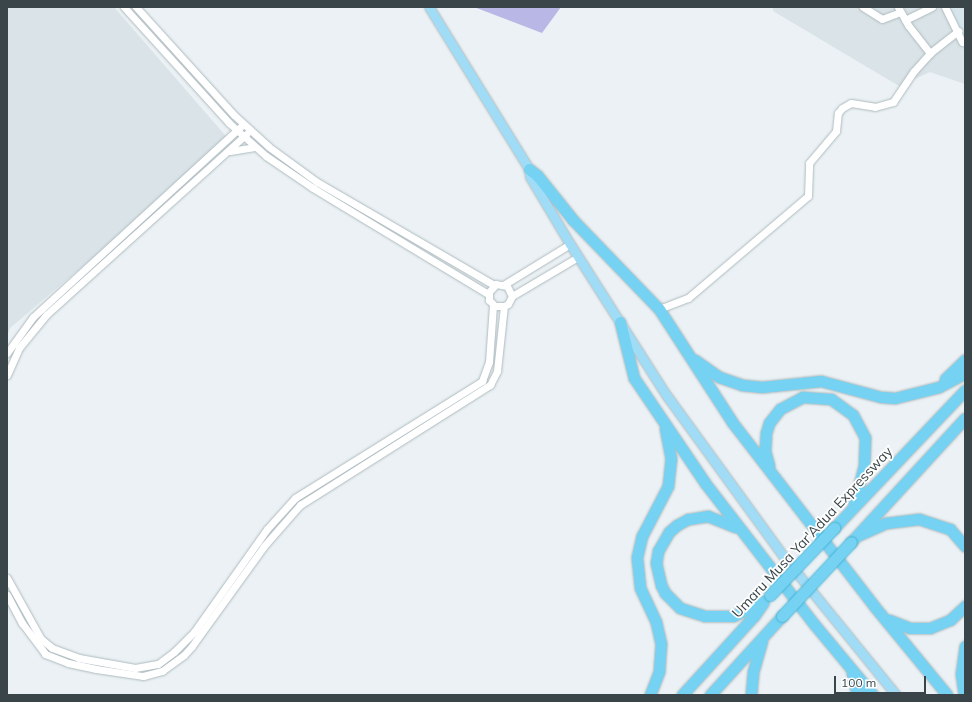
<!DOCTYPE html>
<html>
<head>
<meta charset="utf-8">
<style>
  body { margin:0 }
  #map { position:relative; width:972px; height:702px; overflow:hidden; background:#ebf1f4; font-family:Mulish,sans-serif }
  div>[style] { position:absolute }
  .residential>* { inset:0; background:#d9e3e8 }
  .education>* { inset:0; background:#d6e5ec }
  .green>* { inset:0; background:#b9b7e5 }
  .roads { filter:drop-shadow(0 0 1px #aebbbf) drop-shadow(0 0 1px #aebbbf) }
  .minor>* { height:7px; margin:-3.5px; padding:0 3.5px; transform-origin:3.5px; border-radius:3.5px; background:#fff }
  .major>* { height:9px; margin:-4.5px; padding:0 4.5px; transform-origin:4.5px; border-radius:4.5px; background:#a1dcf7 }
  .highway>* { height:11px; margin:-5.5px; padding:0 5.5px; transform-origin:5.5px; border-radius:5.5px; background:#76d2f3 }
  .bridges { filter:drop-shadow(0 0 1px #46b2d2) drop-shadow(0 0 1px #46b2d2) }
  .highway-bridge>* { height:11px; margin:-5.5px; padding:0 5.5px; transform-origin:5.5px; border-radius:5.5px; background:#76d2f3 }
  span { translate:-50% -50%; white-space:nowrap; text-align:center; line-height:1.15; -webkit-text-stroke:3.5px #fff; paint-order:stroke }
  .street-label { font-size:14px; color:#394548 }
  .frame { position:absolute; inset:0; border:8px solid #394548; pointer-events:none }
  .scale { position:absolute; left:834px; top:676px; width:92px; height:18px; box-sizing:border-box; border:2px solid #394548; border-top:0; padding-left:5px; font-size:12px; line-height:14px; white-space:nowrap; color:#394548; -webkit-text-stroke:3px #fff; paint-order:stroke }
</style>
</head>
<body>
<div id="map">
  <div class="residential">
    <div style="clip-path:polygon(7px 7px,114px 7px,230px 141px,10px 328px,7px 336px)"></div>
    <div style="clip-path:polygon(773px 7px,965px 7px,965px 84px,930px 72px,899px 86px,773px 11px)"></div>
  </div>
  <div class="education">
    <div style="clip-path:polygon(950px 7px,965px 7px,965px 38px)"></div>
  </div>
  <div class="green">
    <div style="clip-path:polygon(474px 7px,561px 7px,542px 33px)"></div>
  </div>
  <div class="roads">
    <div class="minor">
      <div style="left:124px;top:7px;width:156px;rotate:47.8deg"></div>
      <div style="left:229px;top:123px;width:50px;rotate:41.7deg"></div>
      <div style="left:266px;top:156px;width:57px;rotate:34.2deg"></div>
      <div style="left:313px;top:188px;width:205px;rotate:31.2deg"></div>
      <div style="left:136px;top:7px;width:146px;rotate:47.8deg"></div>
      <div style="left:234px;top:115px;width:47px;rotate:42.4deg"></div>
      <div style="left:269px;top:147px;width:59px;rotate:36.1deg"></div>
      <div style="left:317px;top:182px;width:205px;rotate:30.2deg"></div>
      <div style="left:863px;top:7px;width:22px;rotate:32deg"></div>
      <div style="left:882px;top:19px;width:19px;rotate:-21deg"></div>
      <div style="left:898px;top:7px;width:21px;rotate:61deg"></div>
      <div style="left:908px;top:25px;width:36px;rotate:52deg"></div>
      <div style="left:945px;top:7px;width:39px;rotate:64deg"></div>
      <div style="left:905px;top:20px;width:30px;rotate:-26deg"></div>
      <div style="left:230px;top:151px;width:25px;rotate:-9deg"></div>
      <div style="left:505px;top:284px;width:76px;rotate:-31.6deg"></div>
      <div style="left:512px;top:296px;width:77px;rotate:-30.6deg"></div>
      <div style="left:659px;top:309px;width:31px;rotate:-21deg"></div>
      <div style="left:688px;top:298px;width:157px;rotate:-40.4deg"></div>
      <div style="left:808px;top:196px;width:33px;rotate:-88deg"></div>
      <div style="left:809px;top:163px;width:42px;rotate:-49.8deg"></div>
      <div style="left:836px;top:131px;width:18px;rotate:-84deg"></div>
      <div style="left:838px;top:113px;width:6px;rotate:-51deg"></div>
      <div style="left:842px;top:108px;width:10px;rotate:-29deg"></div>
      <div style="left:851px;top:103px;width:24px;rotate:9deg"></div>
      <div style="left:875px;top:107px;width:19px;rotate:-16deg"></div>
      <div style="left:893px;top:102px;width:37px;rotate:-56deg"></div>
      <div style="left:914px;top:71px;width:24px;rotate:-48deg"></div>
      <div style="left:930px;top:53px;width:36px;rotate:-38deg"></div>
      <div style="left:7px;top:353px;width:44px;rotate:-54.2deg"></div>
      <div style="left:33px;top:317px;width:281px;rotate:-42.5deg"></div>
      <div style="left:7px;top:375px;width:30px;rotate:-66deg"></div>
      <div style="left:19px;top:348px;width:43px;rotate:-50.7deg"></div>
      <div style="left:46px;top:315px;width:270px;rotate:-42.1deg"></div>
      <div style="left:7px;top:578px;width:70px;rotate:60.9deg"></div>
      <div style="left:41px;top:639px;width:14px;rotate:39deg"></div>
      <div style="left:52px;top:648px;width:29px;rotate:20deg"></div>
      <div style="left:79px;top:658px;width:57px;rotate:10.1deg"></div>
      <div style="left:135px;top:668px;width:23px;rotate:-10deg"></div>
      <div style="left:158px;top:664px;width:20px;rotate:-37deg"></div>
      <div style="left:174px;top:652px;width:28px;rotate:-45deg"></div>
      <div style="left:194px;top:632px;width:126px;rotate:-54.7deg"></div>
      <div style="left:267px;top:529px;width:42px;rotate:-47.9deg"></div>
      <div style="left:295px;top:498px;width:221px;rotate:-32deg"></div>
      <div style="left:482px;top:381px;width:20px;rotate:-70deg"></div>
      <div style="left:489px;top:362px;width:57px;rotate:-86deg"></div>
      <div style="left:7px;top:595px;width:32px;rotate:62deg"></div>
      <div style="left:22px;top:623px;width:39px;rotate:53deg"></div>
      <div style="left:45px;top:654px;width:25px;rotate:21deg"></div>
      <div style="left:68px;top:663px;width:29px;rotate:12deg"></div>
      <div style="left:96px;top:669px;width:48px;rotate:8.5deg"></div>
      <div style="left:143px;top:676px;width:20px;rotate:-15deg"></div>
      <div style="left:162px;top:671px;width:27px;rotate:-36deg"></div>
      <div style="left:184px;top:655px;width:12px;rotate:-48deg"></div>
      <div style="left:192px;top:646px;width:123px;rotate:-54.2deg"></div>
      <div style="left:264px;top:546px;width:55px;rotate:-48.7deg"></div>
      <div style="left:300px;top:505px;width:225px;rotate:-32.3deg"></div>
      <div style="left:490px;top:385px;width:16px;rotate:-63deg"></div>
      <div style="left:497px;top:371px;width:65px;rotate:-83.9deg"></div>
      <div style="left:504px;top:306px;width:4px;rotate:-27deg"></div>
      <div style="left:508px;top:304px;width:9px;rotate:-63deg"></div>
      <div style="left:512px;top:296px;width:11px;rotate:-117deg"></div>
      <div style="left:507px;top:286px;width:11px;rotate:-170deg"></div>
      <div style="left:496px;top:284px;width:11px;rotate:131deg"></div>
      <div style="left:489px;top:292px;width:8px;rotate:90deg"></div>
      <div style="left:489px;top:300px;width:8px;rotate:45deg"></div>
      <div style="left:495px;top:306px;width:9px"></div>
    </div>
    <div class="major">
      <div style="left:429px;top:7px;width:190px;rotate:58.3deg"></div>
      <div style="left:529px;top:169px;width:8px;rotate:83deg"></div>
      <div style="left:530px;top:177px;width:78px;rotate:59.2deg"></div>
      <div style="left:570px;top:244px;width:180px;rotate:57.5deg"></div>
      <div style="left:667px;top:396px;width:199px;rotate:54deg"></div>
      <div style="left:784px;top:557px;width:178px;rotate:50.9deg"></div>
    </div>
    <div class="highway">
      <div style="left:529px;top:169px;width:10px;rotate:37deg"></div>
      <div style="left:537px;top:175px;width:58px;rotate:51.3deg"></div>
      <div style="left:573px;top:220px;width:124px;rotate:46deg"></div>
      <div style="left:659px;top:309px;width:135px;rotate:57.1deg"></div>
      <div style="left:732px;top:422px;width:232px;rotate:52.3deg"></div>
      <div style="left:874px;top:606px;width:115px;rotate:50.6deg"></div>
      <div style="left:620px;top:322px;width:58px;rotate:76deg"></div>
      <div style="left:634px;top:378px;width:127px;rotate:55.9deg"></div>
      <div style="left:705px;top:483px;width:178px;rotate:52.3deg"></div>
      <div style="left:814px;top:624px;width:92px;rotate:50.3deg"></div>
      <div style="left:695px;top:360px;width:29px;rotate:35deg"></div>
      <div style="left:719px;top:377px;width:24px;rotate:19deg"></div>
      <div style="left:742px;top:385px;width:20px;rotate:6deg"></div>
      <div style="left:762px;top:387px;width:59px;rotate:-5.8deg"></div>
      <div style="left:821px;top:381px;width:62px;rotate:14.9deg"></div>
      <div style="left:881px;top:397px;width:14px;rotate:4deg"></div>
      <div style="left:895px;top:398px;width:45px;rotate:-14deg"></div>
      <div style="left:939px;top:387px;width:30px;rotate:-28deg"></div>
      <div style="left:945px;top:379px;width:28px;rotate:-44deg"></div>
      <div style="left:769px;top:466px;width:16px;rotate:-105deg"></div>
      <div style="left:765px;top:451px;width:18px;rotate:-87deg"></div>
      <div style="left:766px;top:433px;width:10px;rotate:-73deg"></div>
      <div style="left:769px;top:423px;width:18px;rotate:-52deg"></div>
      <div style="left:780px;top:409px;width:26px;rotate:-28deg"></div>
      <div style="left:803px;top:397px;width:28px;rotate:4deg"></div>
      <div style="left:831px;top:399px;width:27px;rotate:36deg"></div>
      <div style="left:853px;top:415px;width:26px;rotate:62deg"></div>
      <div style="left:865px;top:438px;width:28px;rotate:92deg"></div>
      <div style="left:864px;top:466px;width:43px;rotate:104.7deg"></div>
      <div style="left:735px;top:527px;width:29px;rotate:-158deg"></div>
      <div style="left:708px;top:516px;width:20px;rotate:171deg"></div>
      <div style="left:688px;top:519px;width:13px;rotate:151deg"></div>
      <div style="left:677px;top:525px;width:11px;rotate:139deg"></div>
      <div style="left:669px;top:532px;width:22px;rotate:120deg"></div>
      <div style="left:658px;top:551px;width:12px;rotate:99deg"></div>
      <div style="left:656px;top:563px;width:23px;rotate:77deg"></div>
      <div style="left:661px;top:585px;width:9px;rotate:63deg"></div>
      <div style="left:665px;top:593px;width:21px;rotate:45deg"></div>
      <div style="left:680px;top:608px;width:26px;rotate:18deg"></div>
      <div style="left:705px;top:616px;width:28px"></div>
      <div style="left:733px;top:616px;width:34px;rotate:-26deg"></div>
      <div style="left:834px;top:528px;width:190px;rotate:-46.5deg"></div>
      <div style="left:859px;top:535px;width:30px;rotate:-24deg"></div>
      <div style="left:886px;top:523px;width:33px;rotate:-7deg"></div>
      <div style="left:919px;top:519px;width:33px;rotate:18deg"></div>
      <div style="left:950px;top:529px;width:23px;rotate:49deg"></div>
      <div style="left:851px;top:542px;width:168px;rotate:-47.4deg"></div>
      <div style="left:889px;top:620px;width:22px;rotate:21deg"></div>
      <div style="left:910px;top:628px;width:20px"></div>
      <div style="left:930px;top:628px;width:22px;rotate:-22deg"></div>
      <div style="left:950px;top:620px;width:21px;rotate:-43deg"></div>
      <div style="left:852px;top:673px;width:23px;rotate:77deg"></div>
      <div style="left:650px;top:695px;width:26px;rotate:-69deg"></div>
      <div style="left:659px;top:671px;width:27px;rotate:-86deg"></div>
      <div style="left:661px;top:644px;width:23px;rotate:-103deg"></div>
      <div style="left:656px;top:622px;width:38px;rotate:-115deg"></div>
      <div style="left:640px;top:587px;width:30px;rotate:-96deg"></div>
      <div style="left:637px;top:557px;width:22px;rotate:-77deg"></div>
      <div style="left:642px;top:536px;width:56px;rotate:-62.5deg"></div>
      <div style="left:668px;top:486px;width:27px;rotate:-84deg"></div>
      <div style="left:671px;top:459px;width:31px;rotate:-101deg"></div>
      <div style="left:682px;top:695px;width:107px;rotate:-47.7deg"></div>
      <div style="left:754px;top:616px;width:16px;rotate:-55deg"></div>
      <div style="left:710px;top:695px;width:107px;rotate:-47.7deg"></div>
      <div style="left:751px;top:695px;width:23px;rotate:-85deg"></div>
      <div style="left:753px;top:672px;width:32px;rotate:-74deg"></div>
      <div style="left:964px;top:695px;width:21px;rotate:-98deg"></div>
      <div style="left:961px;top:674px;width:28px;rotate:-82deg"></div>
    </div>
  </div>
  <div class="bridges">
    <div class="highway-bridge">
      <div style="left:770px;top:595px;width:93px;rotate:-46.3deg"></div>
      <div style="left:782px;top:616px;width:101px;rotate:-47deg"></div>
    </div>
  </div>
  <div class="street-label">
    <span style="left:812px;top:532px;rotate:-47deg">Umaru Musa Yar'Adua Expressway</span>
  </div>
  <div class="frame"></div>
  <div class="scale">100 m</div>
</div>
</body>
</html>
